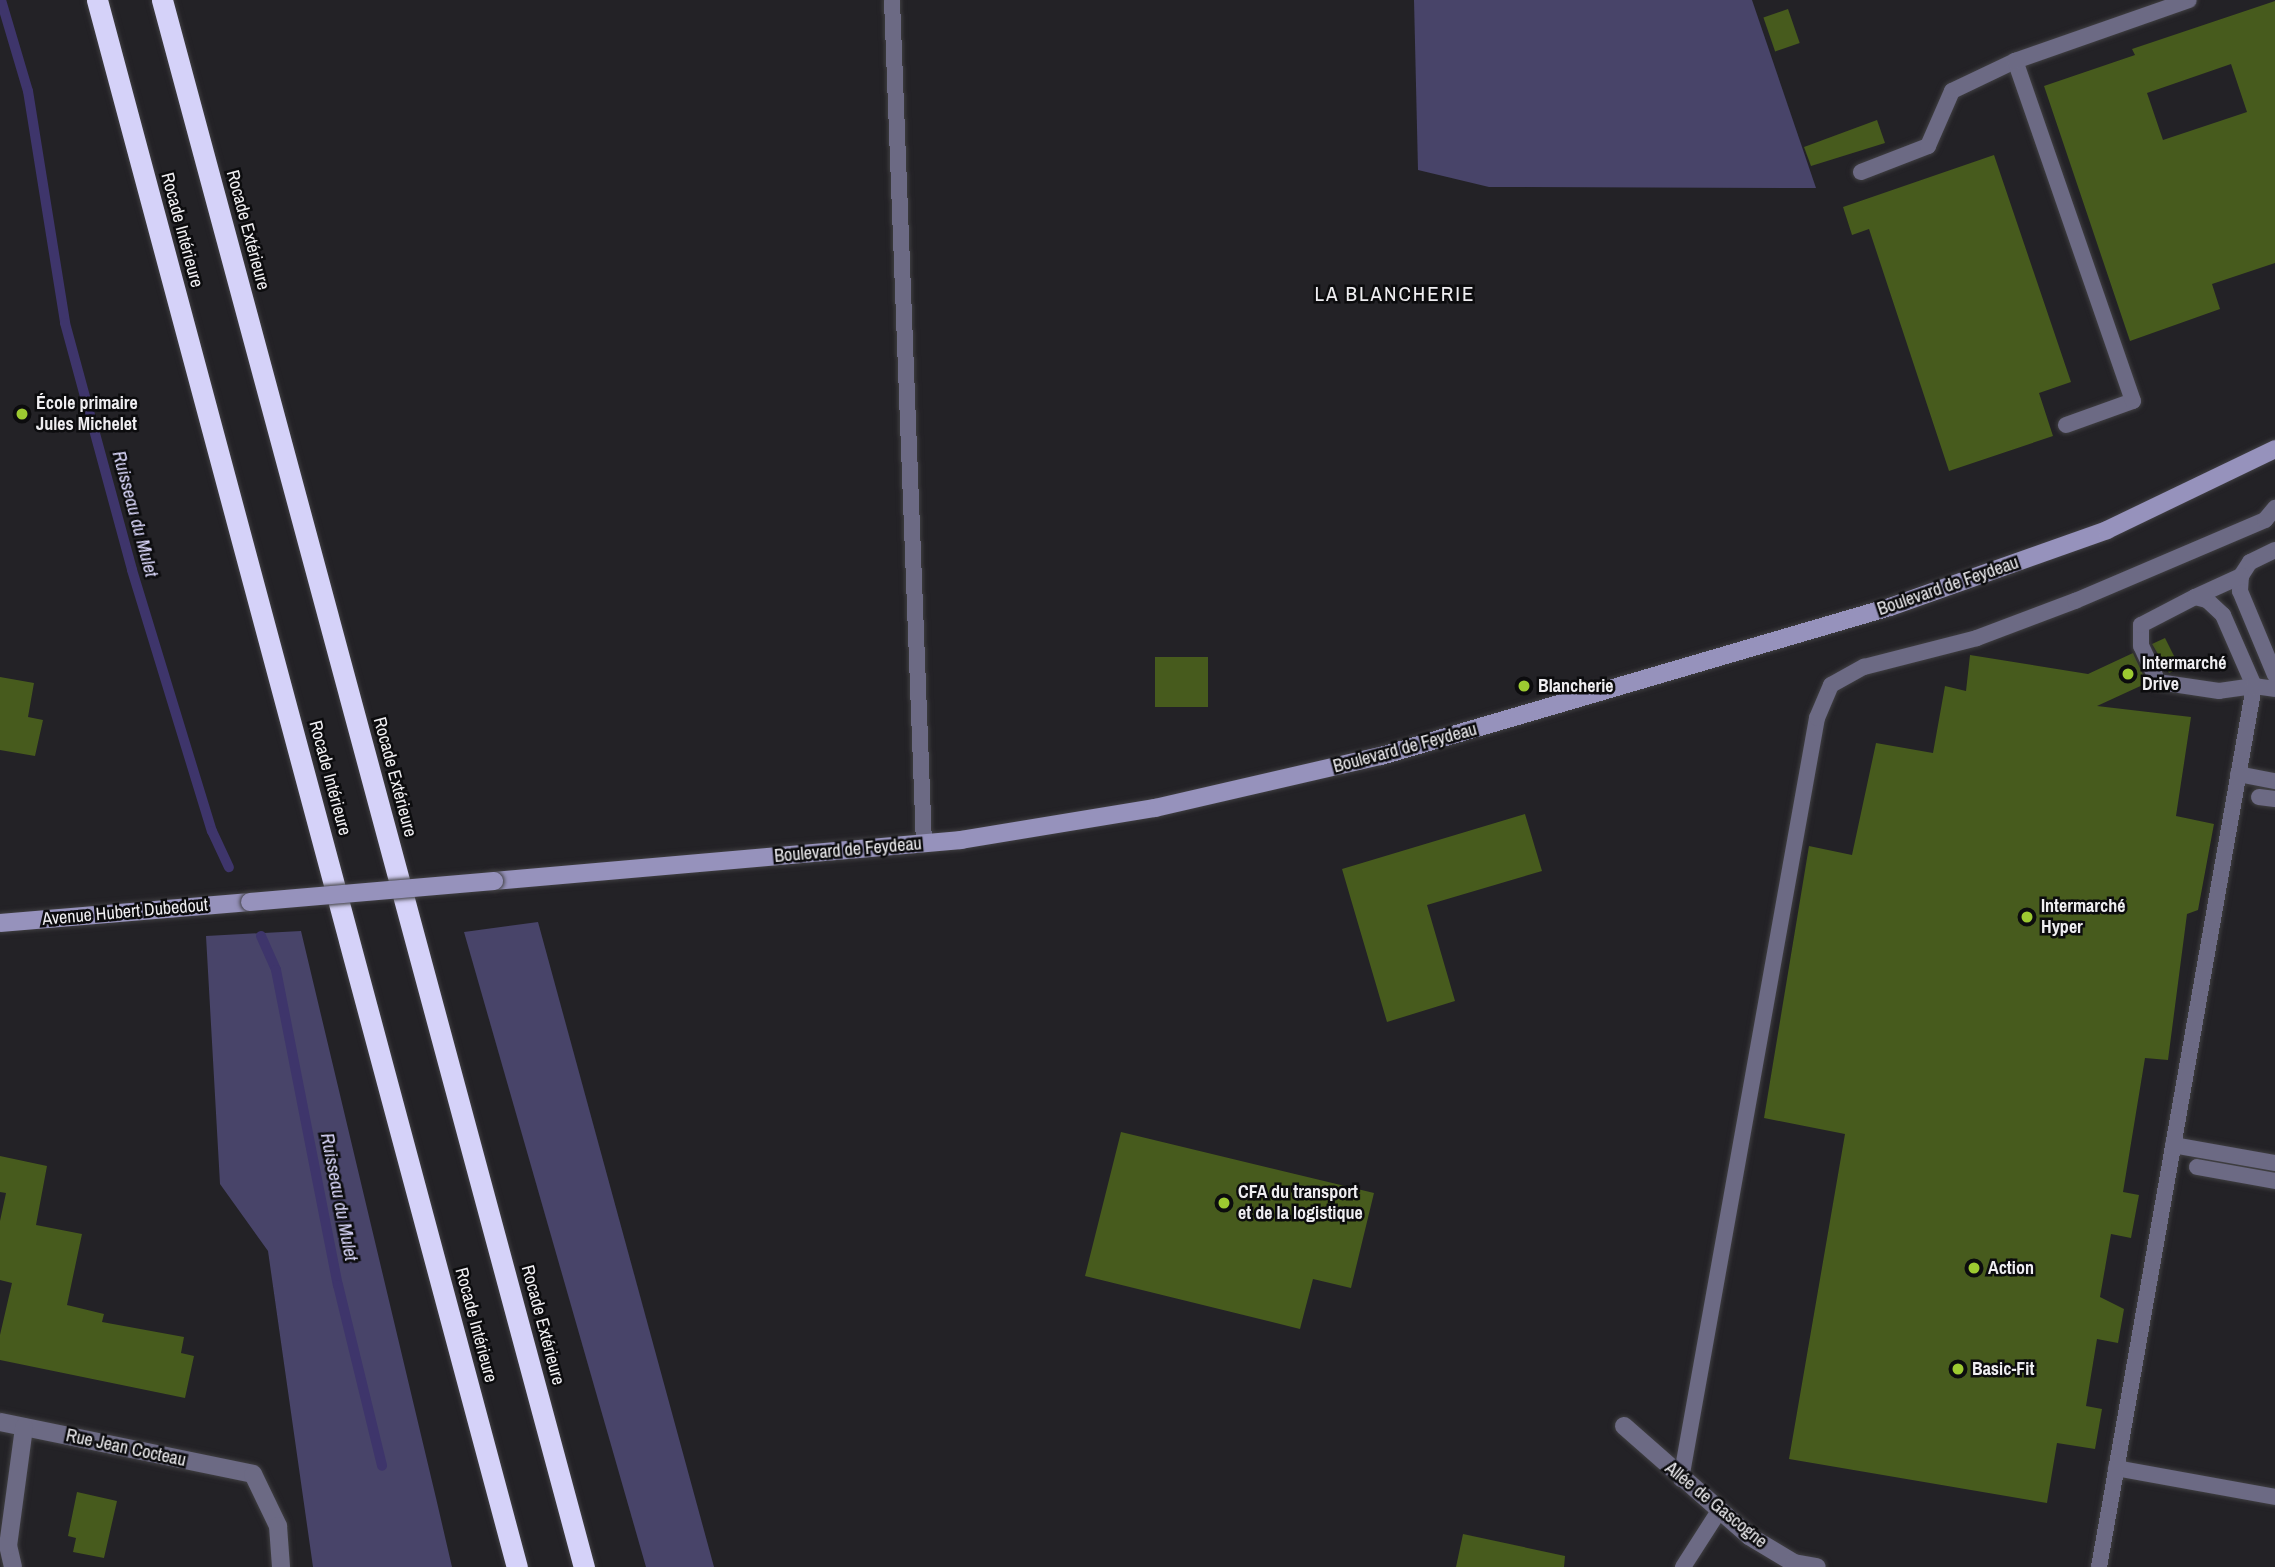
<!DOCTYPE html>
<html>
<head>
<meta charset="utf-8">
<style>
  body { margin:0 }
  #map { position:relative; width:2275px; height:1567px; overflow:hidden; background:#232226; font-family:"Archivo Narrow",sans-serif }
  div>[style] { position:absolute }
  .green>* { inset:0; background:#484469 }
  .stream>* { height:10px; margin:-5px; padding:0 5px; transform-origin:5px; border-radius:5px; background:#3e356b }
  .building>* { inset:0; background:#475b1d; transform-origin:0 0 }
  .roads { filter:drop-shadow(0 0 2px #403f42) drop-shadow(0 0 2px #403f42) }
  .lane>* { height:16px; margin:-8px; padding:0 8px; transform-origin:8px; border-radius:8px; background:#6c6a84 }
  .street>* { height:18px; margin:-9px; padding:0 9px; transform-origin:9px; border-radius:9px; background:#6c6a84 }
  .secondary>* { height:18px; margin:-9px; padding:0 9px; transform-origin:9px; border-radius:9px; background:#9692bc }
  .highway>* { height:21px; margin:-10.5px; padding:0 10.5px; transform-origin:10.5px; border-radius:10.5px; background:#d5d2f9 }
  .bridges { filter:drop-shadow(0 0 2px #403f42) drop-shadow(0 0 2px #403f42) }
  .secondary-bridge>* { height:18px; margin:-9px; padding:0 9px; transform-origin:9px; border-radius:9px; background:#9692bc }
  .dots>* { width:19px; height:19px; translate:-50% -50%; box-sizing:border-box; border:4px solid #0c0c0e; border-radius:50% }
  span { translate:-50% -50%; white-space:nowrap; text-align:center; line-height:1.15; -webkit-text-stroke:5px #0c0c0e; paint-order:stroke }
  .street-label { font-size:18px; color:#efeef1 }
  .poi-label { font-size:18px; color:#efeef1; font-weight:700 }
  .left { translate:0 -50%; text-align:left }
  .water-label { font-size:19px; color:#dddafe; font-style:italic }
  .quarter-label { font-size:21px; color:#efeef1; letter-spacing:2px }
</style>
</head>
<body>
<div id="map">
  <div class="green">
    <div style="clip-path:polygon(1414px 0,1752px 0,1816px 188px,1489px 187px,1418px 170px)"></div>
    <div style="clip-path:polygon(538px 922px,714px 1567px,646px 1567px,464px 932px)"></div>
    <div style="clip-path:polygon(301px 931px,436px 1498px,452px 1567px,313px 1567px,268px 1251px,220px 1184px,206px 936px)"></div>
  </div>
  <div class="stream">
    <div style="left:1px;top:0;width:95px;rotate:73.5deg"></div>
    <div style="left:28px;top:91px;width:235px;rotate:80.9deg"></div>
    <div style="left:65px;top:323px;width:256px;rotate:74.8deg"></div>
    <div style="left:132px;top:570px;width:273px;rotate:73deg"></div>
    <div style="left:212px;top:831px;width:40px;rotate:65deg"></div>
    <div style="left:261px;top:936px;width:37px;rotate:66deg"></div>
    <div style="left:276px;top:970px;width:321px;rotate:78.9deg"></div>
    <div style="left:338px;top:1285px;width:186px;rotate:76.3deg"></div>
  </div>
  <div class="building">
    <div style="clip-path:polygon(evenodd,2275px 1px,2275px 263px,2212px 284px,2220px 309px,2130px 341px,2044px 86px,2135px 55px,2132px 49px,2275px 1px,2231px 64px,2247px 112px,2163px 140px,2147px 93px,2231px 64px)"></div>
    <div style="left:1788px;top:9px;width:36px;height:26px;rotate:71deg"></div>
    <div style="clip-path:polygon(1877px 120px,1885px 143px,1811px 166px,1804px 147px)"></div>
    <div style="clip-path:polygon(1994px 155px,2071px 382px,2039px 393px,2053px 436px,1949px 471px,1869px 229px,1852px 235px,1843px 207px)"></div>
    <div style="clip-path:polygon(2165px 638px,2180px 668px,2169px 673px,2152px 644px)"></div>
    <div style="clip-path:polygon(2133px 653px,2147px 683px,2097px 706px,2191px 717px,2176px 816px,2214px 824px,2198px 910px,2187px 914px,2168px 1060px,2145px 1058px,2123px 1192px,2139px 1195px,2131px 1238px,2111px 1234px,2100px 1297px,2124px 1309px,2118px 1343px,2097px 1339px,2086px 1406px,2102px 1409px,2095px 1449px,2057px 1443px,2047px 1503px,1789px 1459px,1845px 1134px,1764px 1118px,1809px 846px,1852px 855px,1876px 743px,1933px 753px,1945px 686px,1966px 691px,1970px 655px,2088px 674px)"></div>
    <div style="left:1208px;top:657px;width:50px;height:53px;rotate:90deg"></div>
    <div style="clip-path:polygon(0 677px,34px 683px,28px 717px,43px 720px,35px 756px,0 750px)"></div>
    <div style="clip-path:polygon(1525px 814px,1542px 871px,1427px 905px,1455px 1001px,1387px 1022px,1342px 869px)"></div>
    <div style="clip-path:polygon(1121px 1132px,1374px 1193px,1351px 1288px,1313px 1279px,1300px 1329px,1085px 1276px)"></div>
    <div style="clip-path:polygon(0 1156px,47px 1166px,36px 1225px,82px 1234px,67px 1305px,104px 1314px,102px 1322px,184px 1337px,181px 1353px,194px 1356px,185px 1398px,0 1360px,0 1335px,12px 1283px,0 1280px,0 1221px,6px 1193px,0 1192px)"></div>
    <div style="clip-path:polygon(77px 1492px,117px 1501px,104px 1558px,73px 1552px,76px 1538px,68px 1536px)"></div>
    <div style="clip-path:polygon(1463px 1534px,1565px 1556px,1564px 1567px,1456px 1567px)"></div>
  </div>
  <div class="roads">
    <div class="lane">
      <div style="left:892px;top:0;width:844px;rotate:87.83deg"></div>
      <div style="left:1861px;top:172px;width:72px;rotate:-21.2deg"></div>
      <div style="left:1928px;top:146px;width:60px;rotate:-66.4deg"></div>
      <div style="left:1952px;top:91px;width:70px;rotate:-25.5deg"></div>
      <div style="left:2066px;top:425px;width:71px;rotate:-19.7deg"></div>
      <div style="left:2133px;top:401px;width:360px;rotate:-109.1deg"></div>
      <div style="left:2015px;top:61px;width:184px;rotate:-19.3deg"></div>
      <div style="left:2275px;top:550px;width:28px;rotate:154deg"></div>
      <div style="left:2250px;top:562px;width:17px;rotate:123deg"></div>
      <div style="left:2241px;top:576px;width:15px;rotate:94deg"></div>
      <div style="left:2240px;top:591px;width:91px;rotate:67.4deg"></div>
      <div style="left:2195px;top:597px;width:12px;rotate:14deg"></div>
      <div style="left:2207px;top:600px;width:22px;rotate:43deg"></div>
      <div style="left:2223px;top:615px;width:77px;rotate:66.4deg"></div>
      <div style="left:2254px;top:686px;width:35px;rotate:172deg"></div>
      <div style="left:2219px;top:691px;width:62px;rotate:-171.6deg"></div>
      <div style="left:2158px;top:682px;width:40px;rotate:-115deg"></div>
      <div style="left:2141px;top:646px;width:21px;rotate:-90deg"></div>
      <div style="left:2141px;top:625px;width:61px;rotate:-27.4deg"></div>
      <div style="left:2195px;top:597px;width:51px;rotate:-24.5deg"></div>
      <div style="left:2238px;top:774px;width:38px;rotate:11deg"></div>
      <div style="left:2259px;top:797px;width:16px;rotate:7deg"></div>
      <div style="left:2173px;top:1145px;width:104px;rotate:10deg"></div>
      <div style="left:2197px;top:1167px;width:79px;rotate:10.2deg"></div>
      <div style="left:2116px;top:1468px;width:162px;rotate:10.3deg"></div>
      <div style="left:1681px;top:1479px;width:773px;rotate:-79.87deg"></div>
      <div style="left:1817px;top:718px;width:36px;rotate:-67deg"></div>
      <div style="left:1831px;top:685px;width:38px;rotate:-29deg"></div>
      <div style="left:1864px;top:667px;width:117px;rotate:-14.4deg"></div>
      <div style="left:1977px;top:638px;width:105px;rotate:-20.7deg"></div>
      <div style="left:2075px;top:601px;width:207px;rotate:-23.1deg"></div>
      <div style="left:2265px;top:520px;width:16px;rotate:-50deg"></div>
      <div style="left:1683px;top:1567px;width:67px;rotate:-57.3deg"></div>
      <div style="left:2099px;top:1567px;width:895px;rotate:-80.02deg"></div>
      <div style="left:2254px;top:686px;width:21px;rotate:8deg"></div>
    </div>
    <div class="street">
      <div style="left:0;top:1422px;width:258px;rotate:11.6deg"></div>
      <div style="left:253px;top:1474px;width:58px;rotate:64.3deg"></div>
      <div style="left:278px;top:1526px;width:41px;rotate:85.8deg"></div>
      <div style="left:1624px;top:1426px;width:167px;rotate:41.3deg"></div>
      <div style="left:1749px;top:1536px;width:52px;rotate:31deg"></div>
      <div style="left:1794px;top:1563px;width:23px;rotate:10deg"></div>
      <div style="left:13px;top:1567px;width:22px;rotate:-103deg"></div>
      <div style="left:8px;top:1546px;width:120px;rotate:-82.3deg"></div>
    </div>
    <div class="secondary">
      <div style="left:494px;top:881px;width:469px;rotate:-5deg"></div>
      <div style="left:961px;top:840px;width:197px;rotate:-9.4deg"></div>
      <div style="left:1155px;top:808px;width:232px;rotate:-13deg"></div>
      <div style="left:1381px;top:756px;width:530px;rotate:-16.32deg"></div>
      <div style="left:1890px;top:607px;width:230px;rotate:-19.5deg"></div>
      <div style="left:2107px;top:530px;width:187px;rotate:-25.7deg"></div>
      <div style="left:0;top:923px;width:251px;rotate:-4.8deg"></div>
    </div>
    <div class="highway">
      <div style="left:97px;top:0;width:1622px;rotate:75deg"></div>
      <div style="left:162px;top:0;width:1623px;rotate:74.93deg"></div>
    </div>
  </div>
  <div class="bridges">
    <div class="secondary-bridge">
      <div style="left:250px;top:902px;width:245px;rotate:-4.9deg"></div>
    </div>
  </div>
  <div class="dots">
    <div style="left:22px;top:414px;background:#9dca31"></div>
    <div style="left:2128px;top:674px;background:#9dca31"></div>
    <div style="left:1524px;top:686px;background:#9dca31"></div>
    <div style="left:2027px;top:917px;background:#9dca31"></div>
    <div style="left:1224px;top:1203px;background:#9dca31"></div>
    <div style="left:1974px;top:1268px;background:#9dca31"></div>
    <div style="left:1958px;top:1369px;background:#9dca31"></div>
  </div>
  <div class="street-label">
    <span style="left:182px;top:230px;rotate:75deg">Rocade Intérieure</span>
    <span style="left:248px;top:230px;rotate:75deg">Rocade Extérieure</span>
    <span style="left:1948px;top:586px;rotate:-19deg">Boulevard de Feydeau</span>
    <span style="left:1405px;top:748px;rotate:-15deg">Boulevard de Feydeau</span>
    <span style="left:395px;top:777px;rotate:75deg">Rocade Extérieure</span>
    <span style="left:330px;top:778px;rotate:75deg">Rocade Intérieure</span>
    <span style="left:848px;top:850px;rotate:-5deg">Boulevard de Feydeau</span>
    <span style="left:125px;top:912px;rotate:-5deg">Avenue Hubert Dubedout</span>
    <span style="left:476px;top:1325px;rotate:75deg">Rocade Intérieure</span>
    <span style="left:543px;top:1325px;rotate:75deg">Rocade Extérieure</span>
    <span style="left:126px;top:1448px;rotate:12deg">Rue Jean Cocteau</span>
    <span style="left:1716px;top:1505px;rotate:39deg">Allée de Gascogne</span>
  </div>
  <div class="poi-label">
    <span class="left" style="left:36px;top:414px">École primaire<br>Jules Michelet</span>
    <span class="left" style="left:2142px;top:674px">Intermarché<br>Drive</span>
    <span class="left" style="left:1538px;top:686px">Blancherie</span>
    <span class="left" style="left:2041px;top:917px">Intermarché<br>Hyper</span>
    <span class="left" style="left:1238px;top:1203px">CFA du transport<br>et de la logistique</span>
    <span class="left" style="left:1988px;top:1268px">Action</span>
    <span class="left" style="left:1972px;top:1369px">Basic-Fit</span>
  </div>
  <div class="water-label">
    <span style="left:135px;top:514px;rotate:75deg">Ruisseau du Mulet</span>
    <span style="left:339px;top:1197px;rotate:79deg">Ruisseau du Mulet</span>
  </div>
  <div class="quarter-label">
    <span style="left:1395px;top:294px">LA BLANCHERIE</span>
  </div>
</div>
</body>
</html>
